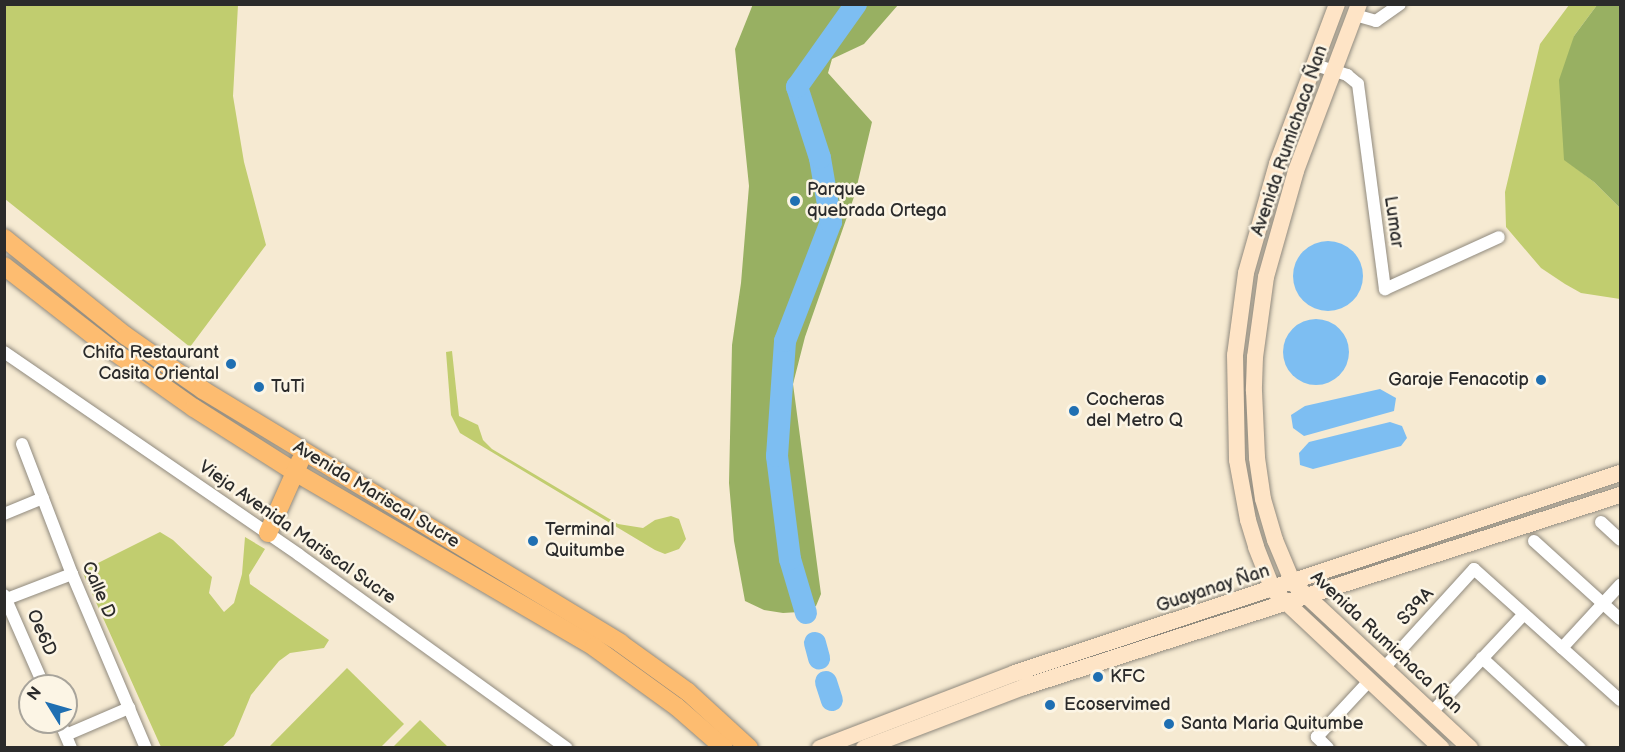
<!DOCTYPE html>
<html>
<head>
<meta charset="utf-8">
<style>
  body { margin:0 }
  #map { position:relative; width:1625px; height:752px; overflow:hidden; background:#f6ead2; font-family:"Balsamiq Sans",sans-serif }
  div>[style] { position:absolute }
  .green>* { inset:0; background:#c1cd6f }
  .forest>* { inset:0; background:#98b062 }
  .water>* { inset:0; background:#7dbef2 }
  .round { border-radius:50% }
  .river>* { height:22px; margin:-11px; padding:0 11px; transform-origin:11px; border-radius:11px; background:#7dbef2 }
  .roads { filter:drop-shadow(0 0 2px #908a7e) drop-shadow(0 0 2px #908a7e) }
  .street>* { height:12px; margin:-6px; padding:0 6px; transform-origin:6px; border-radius:6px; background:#fff }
  .secondary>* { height:16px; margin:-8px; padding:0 8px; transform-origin:8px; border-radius:8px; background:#fee4c6 }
  .primary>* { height:18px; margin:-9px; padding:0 9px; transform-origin:9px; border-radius:9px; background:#fdbc70 }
  .dots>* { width:16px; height:16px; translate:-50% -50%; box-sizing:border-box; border:3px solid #fcf5e5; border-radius:50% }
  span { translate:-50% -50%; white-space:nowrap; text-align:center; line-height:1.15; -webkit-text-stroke:5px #fcf5e5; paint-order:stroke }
  .street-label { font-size:18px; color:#2b2b2b }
  .poi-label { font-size:18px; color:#2b2b2b }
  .left { translate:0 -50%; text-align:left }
  .right { translate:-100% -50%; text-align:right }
  .frame { position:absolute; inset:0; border:6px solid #2b2b2b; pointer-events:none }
  .north { position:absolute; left:18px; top:674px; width:60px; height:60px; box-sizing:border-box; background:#fcf5e5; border:2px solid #a8a49b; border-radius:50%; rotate:307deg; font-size:16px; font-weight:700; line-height:24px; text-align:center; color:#2b2b2b }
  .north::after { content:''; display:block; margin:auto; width:21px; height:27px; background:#1f6fb2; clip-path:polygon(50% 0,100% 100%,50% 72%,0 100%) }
</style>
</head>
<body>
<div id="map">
  <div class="green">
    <div style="clip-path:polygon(4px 5px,238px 5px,233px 96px,244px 162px,266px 245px,190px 347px,5px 199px)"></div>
    <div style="clip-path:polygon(1569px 5px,1597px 5px,1574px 36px,1564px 159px,1594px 182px,1620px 208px,1620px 299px,1581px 293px,1565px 284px,1541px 268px,1506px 227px,1505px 192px,1540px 44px)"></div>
    <div style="clip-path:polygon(452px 351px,459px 416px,478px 425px,483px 440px,492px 449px,618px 524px,643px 528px,655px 520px,671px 516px,679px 519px,686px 539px,679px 549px,665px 554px,655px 550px,460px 433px,451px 415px,446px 352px)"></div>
    <div style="clip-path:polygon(160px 532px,173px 540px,212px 577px,209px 593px,224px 612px,234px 603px,242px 574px,245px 537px,265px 549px,249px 575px,250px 584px,329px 640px,324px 648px,290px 653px,279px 661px,251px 695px,234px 736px,222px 747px,161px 747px,82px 571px)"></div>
    <div style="clip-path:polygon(347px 668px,404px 724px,381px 747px,269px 747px)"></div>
    <div style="clip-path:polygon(420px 720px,448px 747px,393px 747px)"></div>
  </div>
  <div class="forest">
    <div style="clip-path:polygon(753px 4px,898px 5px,864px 44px,832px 59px,828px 73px,872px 122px,855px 194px,805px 337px,793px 384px,821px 594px,816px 606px,799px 612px,783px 613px,764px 610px,745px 601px,734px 541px,729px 483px,732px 345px,741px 283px,749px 186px,735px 49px)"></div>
    <div style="clip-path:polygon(1597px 5px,1620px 5px,1620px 208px,1594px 182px,1564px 160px,1559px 80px,1574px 36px)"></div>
  </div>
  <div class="water">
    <div class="round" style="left:1293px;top:241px;width:70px;height:70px"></div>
    <div class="round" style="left:1283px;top:319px;width:66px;height:66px"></div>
    <div style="clip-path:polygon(1380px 389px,1396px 398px,1394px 411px,1304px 436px,1293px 428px,1291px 415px,1305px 406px)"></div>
    <div style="clip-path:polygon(1390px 422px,1402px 426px,1407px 438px,1401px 446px,1313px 469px,1300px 465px,1299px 453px,1309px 442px)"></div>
  </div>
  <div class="river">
    <div style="left:806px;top:613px;width:56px;rotate:-106.5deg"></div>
    <div style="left:790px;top:559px;width:104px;rotate:-97.2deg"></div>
    <div style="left:777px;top:456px;width:115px;rotate:-86deg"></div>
    <div style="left:785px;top:341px;width:128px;rotate:-68.9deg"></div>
    <div style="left:831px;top:222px;width:65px;rotate:-99.8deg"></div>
    <div style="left:820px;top:158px;width:75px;rotate:-107.9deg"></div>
    <div style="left:797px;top:87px;width:102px;rotate:-54.6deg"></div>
    <div style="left:815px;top:643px;width:16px;rotate:75deg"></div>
    <div style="left:826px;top:682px;width:19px;rotate:72deg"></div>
  </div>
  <div class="roads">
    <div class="street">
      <div style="left:1355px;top:15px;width:22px;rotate:16deg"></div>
      <div style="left:1376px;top:21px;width:29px;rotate:-35deg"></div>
      <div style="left:1315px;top:65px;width:34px;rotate:17deg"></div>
      <div style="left:1347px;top:75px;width:14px;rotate:39deg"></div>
      <div style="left:1358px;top:84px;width:207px;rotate:82.5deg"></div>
      <div style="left:1385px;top:289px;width:125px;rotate:-24.5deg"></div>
      <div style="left:4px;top:352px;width:358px;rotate:34.5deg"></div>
      <div style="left:299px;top:555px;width:330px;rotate:35.8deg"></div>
      <div style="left:22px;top:444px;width:139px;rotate:69deg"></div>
      <div style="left:72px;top:574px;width:189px;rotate:67deg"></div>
      <div style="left:4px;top:514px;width:42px;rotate:-22.3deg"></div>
      <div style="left:1601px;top:522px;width:26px;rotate:43deg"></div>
      <div style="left:1534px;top:541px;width:116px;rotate:42.2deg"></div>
      <div style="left:4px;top:595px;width:99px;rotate:66.3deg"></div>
      <div style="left:4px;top:600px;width:73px;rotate:-20.9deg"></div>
      <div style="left:1562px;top:648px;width:86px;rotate:-47.4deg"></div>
      <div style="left:1482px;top:658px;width:133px;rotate:42.6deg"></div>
      <div style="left:1384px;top:668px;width:134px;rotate:-47.7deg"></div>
      <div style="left:1474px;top:569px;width:196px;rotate:41.9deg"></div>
      <div style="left:1432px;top:712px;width:134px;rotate:-46.8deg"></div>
      <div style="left:60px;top:722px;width:28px;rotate:67deg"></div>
      <div style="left:66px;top:735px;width:69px;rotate:-23.2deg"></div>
      <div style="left:1328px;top:748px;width:16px;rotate:-135deg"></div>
      <div style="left:1317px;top:737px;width:76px;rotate:-47.1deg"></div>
    </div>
    <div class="secondary">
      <div style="left:1337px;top:4px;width:171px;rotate:110.6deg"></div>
      <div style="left:1277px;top:164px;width:113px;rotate:105.9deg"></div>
      <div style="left:1246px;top:273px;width:83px;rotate:97.6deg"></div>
      <div style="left:1235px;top:355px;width:105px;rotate:88.9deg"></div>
      <div style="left:1237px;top:460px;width:61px;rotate:79.6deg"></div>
      <div style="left:1248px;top:520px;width:28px;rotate:73deg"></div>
      <div style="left:1256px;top:547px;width:46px;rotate:68.4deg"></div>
      <div style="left:1273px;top:590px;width:231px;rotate:43.2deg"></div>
      <div style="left:1359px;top:4px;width:178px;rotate:110.7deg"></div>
      <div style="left:1296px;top:171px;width:110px;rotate:105.8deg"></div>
      <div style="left:1266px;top:277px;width:81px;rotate:97.8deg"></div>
      <div style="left:1255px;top:357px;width:34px;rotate:92deg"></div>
      <div style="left:1254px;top:391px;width:67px;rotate:87.4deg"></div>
      <div style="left:1257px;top:458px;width:41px;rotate:81.7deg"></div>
      <div style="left:1263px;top:499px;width:43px;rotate:73.7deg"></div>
      <div style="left:1275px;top:540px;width:47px;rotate:67.3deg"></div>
      <div style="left:1293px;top:583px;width:242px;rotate:43deg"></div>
      <div style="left:820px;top:748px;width:209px;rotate:-21deg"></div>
      <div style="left:1015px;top:673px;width:637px;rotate:-18.29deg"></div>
      <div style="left:864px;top:748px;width:171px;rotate:-20.9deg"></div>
      <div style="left:1024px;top:687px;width:626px;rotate:-17.86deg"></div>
    </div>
    <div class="primary">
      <div style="left:4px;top:238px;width:156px;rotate:38.8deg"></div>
      <div style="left:126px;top:336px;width:94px;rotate:35deg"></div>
      <div style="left:203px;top:390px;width:488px;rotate:31.2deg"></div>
      <div style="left:620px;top:643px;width:84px;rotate:35.8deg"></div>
      <div style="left:688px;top:692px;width:83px;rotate:42.6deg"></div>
      <div style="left:4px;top:266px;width:137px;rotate:37.9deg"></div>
      <div style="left:112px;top:350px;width:100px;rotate:35.3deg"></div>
      <div style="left:194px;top:408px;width:120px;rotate:32.4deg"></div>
      <div style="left:295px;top:472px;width:346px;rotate:30.3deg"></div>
      <div style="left:594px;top:647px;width:102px;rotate:35.9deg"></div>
      <div style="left:677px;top:707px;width:62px;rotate:41.1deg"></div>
      <div style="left:268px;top:533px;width:79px;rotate:-66deg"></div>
    </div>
  </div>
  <div class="dots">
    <div style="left:795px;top:201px;background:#1f6fb2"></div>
    <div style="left:231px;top:364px;background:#1f6fb2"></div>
    <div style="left:1541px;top:380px;background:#1f6fb2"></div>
    <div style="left:259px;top:387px;background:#1f6fb2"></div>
    <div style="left:1074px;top:411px;background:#1f6fb2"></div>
    <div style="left:533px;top:541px;background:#1f6fb2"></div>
    <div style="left:1098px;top:677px;background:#1f6fb2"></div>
    <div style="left:1050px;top:705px;background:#1f6fb2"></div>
    <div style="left:1169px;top:724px;background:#1f6fb2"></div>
  </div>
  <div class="street-label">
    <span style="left:1290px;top:141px;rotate:-71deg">Avenida Rumichaca Ñan</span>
    <span style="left:1393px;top:222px;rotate:82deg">Lumar</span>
    <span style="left:376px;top:495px;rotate:31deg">Avenida Mariscal Sucre</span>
    <span style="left:297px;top:533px;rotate:35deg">Vieja Avenida Mariscal Sucre</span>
    <span style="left:1213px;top:589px;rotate:-18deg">Guayanay Ñan</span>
    <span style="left:98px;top:590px;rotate:67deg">Calle D</span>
    <span style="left:1416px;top:607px;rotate:-47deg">S39A</span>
    <span style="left:41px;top:633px;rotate:66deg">Oe6D</span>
    <span style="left:1386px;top:643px;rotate:43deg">Avenida Rumichaca Ñan</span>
  </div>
  <div class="poi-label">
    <span class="left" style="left:807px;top:201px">Parque<br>quebrada Ortega</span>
    <span class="right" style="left:219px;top:364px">Chifa Restaurant<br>Casita Oriental</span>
    <span class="right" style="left:1529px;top:380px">Garaje Fenacotip</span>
    <span class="left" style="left:271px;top:387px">TuTi</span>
    <span class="left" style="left:1086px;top:411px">Cocheras<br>del Metro Q</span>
    <span class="left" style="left:545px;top:541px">Terminal<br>Quitumbe</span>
    <span class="left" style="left:1110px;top:677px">KFC</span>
    <span class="left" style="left:1064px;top:705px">Ecoservimed</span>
    <span class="left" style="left:1181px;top:724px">Santa Maria Quitumbe</span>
  </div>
  <div class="frame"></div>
  <div class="north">N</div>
</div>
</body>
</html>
